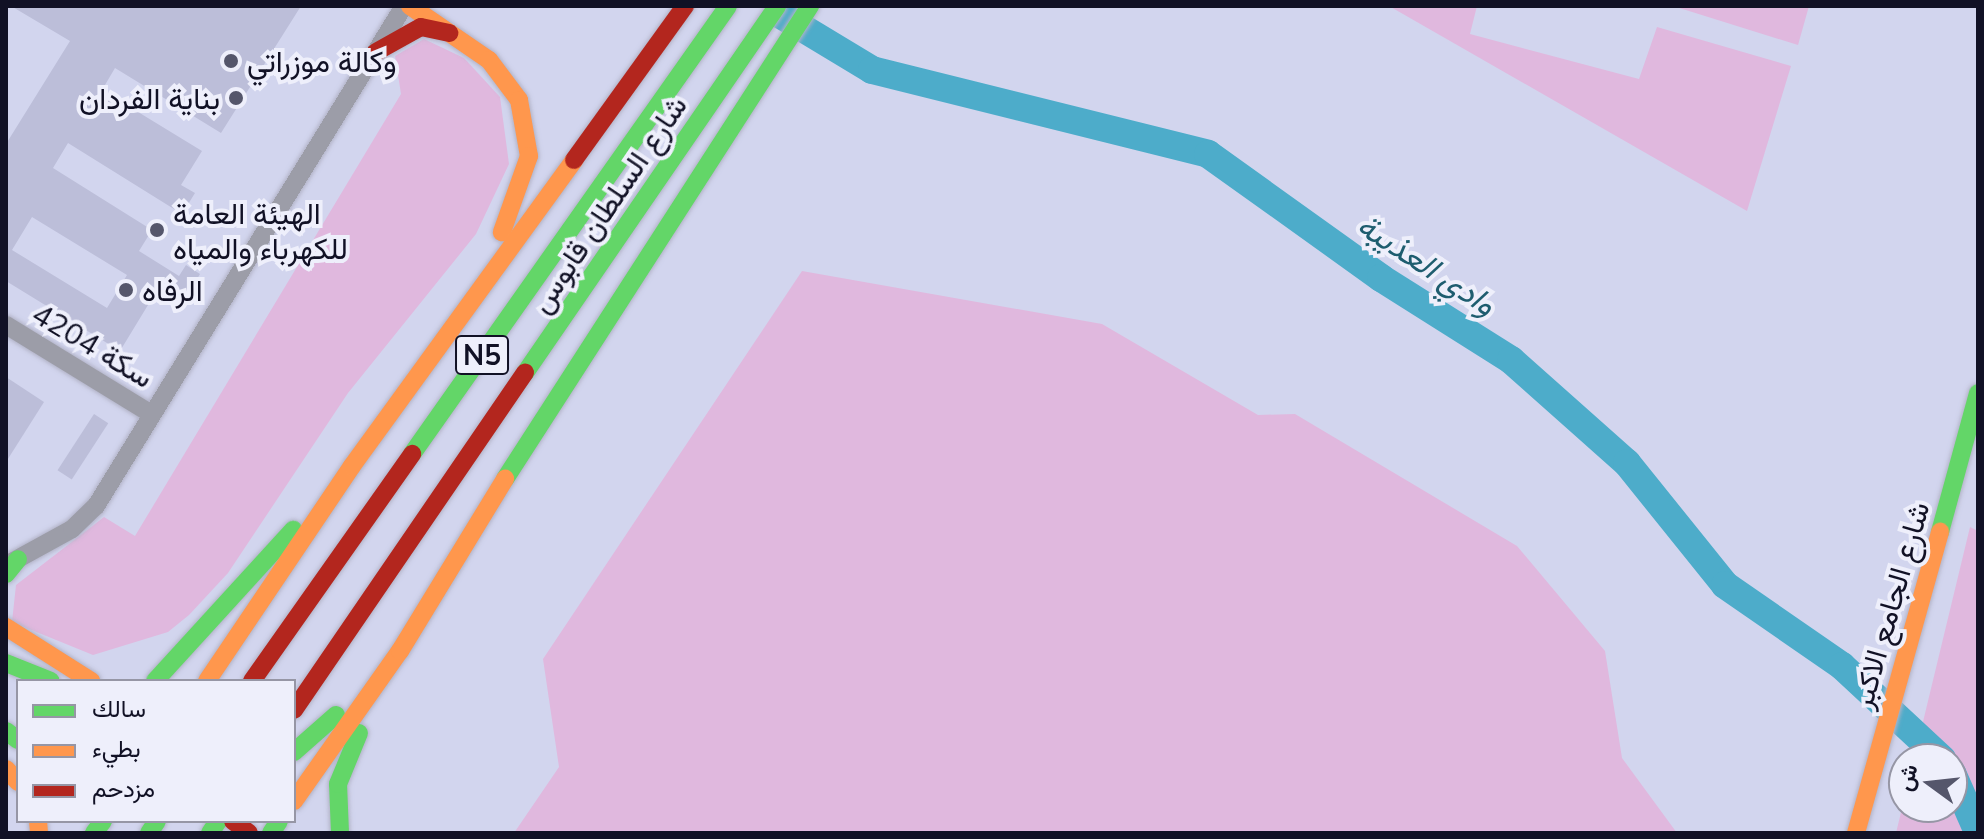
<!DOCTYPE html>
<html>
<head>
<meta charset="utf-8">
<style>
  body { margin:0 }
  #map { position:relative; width:1984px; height:839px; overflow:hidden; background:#d2d5ee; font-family:Mulish,Vazirmatn,sans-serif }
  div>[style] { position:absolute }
  .green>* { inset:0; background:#e0b8de }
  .river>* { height:28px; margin:-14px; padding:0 14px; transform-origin:14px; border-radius:14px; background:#4dacca }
  .building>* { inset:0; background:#bcbed9; transform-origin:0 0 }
  .roads { filter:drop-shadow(0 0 2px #b2b3c7) drop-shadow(0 0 2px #b2b3c7) }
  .street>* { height:18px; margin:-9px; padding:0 9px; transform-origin:9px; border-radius:9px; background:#9c9da8 }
  .fast>* { height:18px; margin:-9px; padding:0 9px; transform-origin:9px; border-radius:9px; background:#63d668 }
  .slow>* { height:18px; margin:-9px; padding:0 9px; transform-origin:9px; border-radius:9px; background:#ff974d }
  .jam>* { height:18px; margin:-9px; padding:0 9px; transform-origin:9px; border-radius:9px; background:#b3261e }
  .bridges { filter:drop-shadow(0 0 2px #b2b3c7) drop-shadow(0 0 2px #b2b3c7) }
  .fast-bridge>* { height:18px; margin:-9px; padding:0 9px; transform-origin:9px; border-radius:9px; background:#63d668 }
  .dots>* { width:22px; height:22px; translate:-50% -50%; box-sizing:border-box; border:4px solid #eeeffb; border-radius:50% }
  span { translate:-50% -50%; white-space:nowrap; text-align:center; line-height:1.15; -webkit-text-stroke:8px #eeeffb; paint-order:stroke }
  .shield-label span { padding:2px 6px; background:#eeeffb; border:2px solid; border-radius:6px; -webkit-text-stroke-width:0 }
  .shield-label { font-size:28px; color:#111125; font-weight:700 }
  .poi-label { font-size:30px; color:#111125 }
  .left { translate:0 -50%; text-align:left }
  .right { translate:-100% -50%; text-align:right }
  .street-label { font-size:30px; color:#111125 }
  .water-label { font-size:32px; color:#1e5d6f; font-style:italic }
  .frame { position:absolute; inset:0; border:8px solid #111125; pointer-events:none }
  .legend { position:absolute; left:16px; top:679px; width:280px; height:144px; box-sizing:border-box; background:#eeeffb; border:2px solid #9696a5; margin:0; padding:10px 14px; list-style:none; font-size:24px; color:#111125 }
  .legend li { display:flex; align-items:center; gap:16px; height:40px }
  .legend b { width:40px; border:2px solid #9696a5 }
  .north { position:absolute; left:1888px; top:743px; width:80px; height:80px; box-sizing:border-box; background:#eeeffb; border:2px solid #9696a5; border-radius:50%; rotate:285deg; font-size:22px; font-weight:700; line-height:32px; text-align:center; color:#111125 }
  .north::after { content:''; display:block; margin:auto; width:28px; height:36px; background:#55566b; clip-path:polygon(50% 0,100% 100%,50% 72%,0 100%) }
</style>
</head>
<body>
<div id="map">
  <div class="green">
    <div style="clip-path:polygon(1389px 6px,1477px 6px,1470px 34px,1639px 79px,1657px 27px,1791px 66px,1747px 211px)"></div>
    <div style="clip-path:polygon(1673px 6px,1809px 6px,1798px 45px)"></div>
    <div style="clip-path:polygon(424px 39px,464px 58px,500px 97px,509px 164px,476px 234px,348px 393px,228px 573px,189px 615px,168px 632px,93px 655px,12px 622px,16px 585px,104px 517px,135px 536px,401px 94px,395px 56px)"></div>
    <div style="clip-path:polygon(802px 271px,1102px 324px,1258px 415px,1295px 414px,1517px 546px,1605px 651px,1622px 758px,1677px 833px,514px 833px,559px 767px,543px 659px)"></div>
    <div style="clip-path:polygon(1970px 527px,1978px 531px,1978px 833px,1896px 833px,1904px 800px,1904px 807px,1952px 807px,1952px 759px,1914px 759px)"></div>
  </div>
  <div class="river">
    <div style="left:781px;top:15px;width:106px;rotate:31.1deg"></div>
    <div style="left:872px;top:70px;width:346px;rotate:14deg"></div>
    <div style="left:1208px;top:154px;width:213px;rotate:35.6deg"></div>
    <div style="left:1381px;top:278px;width:154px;rotate:32.2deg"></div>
    <div style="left:1511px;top:360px;width:155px;rotate:41.6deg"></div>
    <div style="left:1627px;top:463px;width:156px;rotate:51.2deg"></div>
    <div style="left:1725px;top:585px;width:142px;rotate:34.7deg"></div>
    <div style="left:1842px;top:666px;width:137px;rotate:42.9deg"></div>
    <div style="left:1952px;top:773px;width:64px;rotate:66.2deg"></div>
  </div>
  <div class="building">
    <div style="clip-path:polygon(evenodd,11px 6px,301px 6px,221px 133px,115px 68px,102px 90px,202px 151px,181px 185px,195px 193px,182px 214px,68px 143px,53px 168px,152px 230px,139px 251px,179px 276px,186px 265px,200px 274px,187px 296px,162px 282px,120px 351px,6px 281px,6px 144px,70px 41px,11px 6px,32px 217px,127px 275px,107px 308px,12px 250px,32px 217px)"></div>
    <div style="clip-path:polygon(6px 377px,44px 402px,6px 462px)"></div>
    <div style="left:94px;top:414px;width:17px;height:67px;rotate:33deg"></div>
  </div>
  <div class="roads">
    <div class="street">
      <div style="left:6px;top:325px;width:170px;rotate:31.5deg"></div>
      <div style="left:12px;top:562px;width:68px;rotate:-28.8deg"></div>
      <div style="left:72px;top:529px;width:33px;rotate:-44deg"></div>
      <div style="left:96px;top:506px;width:587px;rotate:-58.37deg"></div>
    </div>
    <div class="fast">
      <div style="left:525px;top:373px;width:445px;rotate:-55.5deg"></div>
      <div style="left:412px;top:454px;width:548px;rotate:-54.8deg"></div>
      <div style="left:505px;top:479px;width:563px;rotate:-57.19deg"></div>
      <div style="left:1940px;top:532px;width:144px;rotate:-74.7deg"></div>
      <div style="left:6px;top:574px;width:19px;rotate:-51deg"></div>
      <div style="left:6px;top:663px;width:48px;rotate:21.8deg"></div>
      <div style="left:155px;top:681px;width:205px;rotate:-47.6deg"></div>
      <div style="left:6px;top:731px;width:15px;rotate:37deg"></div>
      <div style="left:294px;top:752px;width:56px;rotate:-41.4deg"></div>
      <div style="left:94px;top:833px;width:15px;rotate:-53deg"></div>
      <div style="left:210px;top:833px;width:14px;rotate:-56deg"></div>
      <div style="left:271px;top:833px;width:14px;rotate:-56deg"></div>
      <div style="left:340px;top:833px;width:49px;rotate:-92.3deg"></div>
      <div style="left:338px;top:784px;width:55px;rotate:-67.6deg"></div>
    </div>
    <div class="slow">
      <div style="left:410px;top:6px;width:96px;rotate:34.4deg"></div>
      <div style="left:489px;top:60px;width:50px;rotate:53.1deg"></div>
      <div style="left:519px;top:100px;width:57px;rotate:79.9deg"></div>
      <div style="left:529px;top:156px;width:81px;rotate:109.6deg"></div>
      <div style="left:6px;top:627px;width:101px;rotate:32.4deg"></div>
      <div style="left:207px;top:681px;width:259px;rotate:-56deg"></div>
      <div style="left:352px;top:466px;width:378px;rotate:-54deg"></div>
      <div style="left:6px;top:769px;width:18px;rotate:47deg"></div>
      <div style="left:294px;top:801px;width:184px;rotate:-54.8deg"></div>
      <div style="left:400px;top:651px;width:202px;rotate:-58.6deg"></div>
      <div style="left:38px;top:821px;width:12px;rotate:85deg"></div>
      <div style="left:1856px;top:833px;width:313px;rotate:-74.4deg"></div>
    </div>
    <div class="jam">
      <div style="left:376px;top:52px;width:51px;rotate:-29.1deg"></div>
      <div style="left:421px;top:27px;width:29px;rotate:12deg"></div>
      <div style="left:574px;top:160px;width:190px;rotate:-54.2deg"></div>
      <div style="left:252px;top:681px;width:278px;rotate:-54.8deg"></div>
      <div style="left:294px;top:710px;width:409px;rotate:-55.6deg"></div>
      <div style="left:233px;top:821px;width:20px;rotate:37deg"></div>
    </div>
  </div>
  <div class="bridges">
    <div class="fast-bridge">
      <div style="left:149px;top:833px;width:14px;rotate:-56deg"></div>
    </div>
  </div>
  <div class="dots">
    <div style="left:231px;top:61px;background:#55566b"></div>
    <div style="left:236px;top:98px;background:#55566b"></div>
    <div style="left:157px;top:230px;background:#55566b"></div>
    <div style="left:126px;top:290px;background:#55566b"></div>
  </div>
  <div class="shield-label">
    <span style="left:482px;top:355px">N5</span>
  </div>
  <div class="poi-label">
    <span class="left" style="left:247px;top:61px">وكالة موزراتي</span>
    <span class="right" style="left:220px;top:98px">بناية الفردان</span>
    <span class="left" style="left:173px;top:230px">الهيئة العامة<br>للكهرباء والمياه</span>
    <span class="left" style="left:142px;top:290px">الرفاه</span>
  </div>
  <div class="street-label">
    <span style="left:608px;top:204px;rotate:-56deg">شارع السلطان قابوس</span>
    <span style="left:93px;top:345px;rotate:31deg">سكة 4204</span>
    <span style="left:1890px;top:605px;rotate:-74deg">شارع الجامع الاكبر</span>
  </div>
  <div class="water-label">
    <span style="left:1427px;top:264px;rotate:33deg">وادي العذيبة</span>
  </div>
  <div class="frame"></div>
  <ul class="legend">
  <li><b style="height:10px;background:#63d668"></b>سالك</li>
  <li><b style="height:10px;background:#ff974d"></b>بطيء</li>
  <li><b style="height:10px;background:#b3261e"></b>مزدحم</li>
  </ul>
  <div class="north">ش</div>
</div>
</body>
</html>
